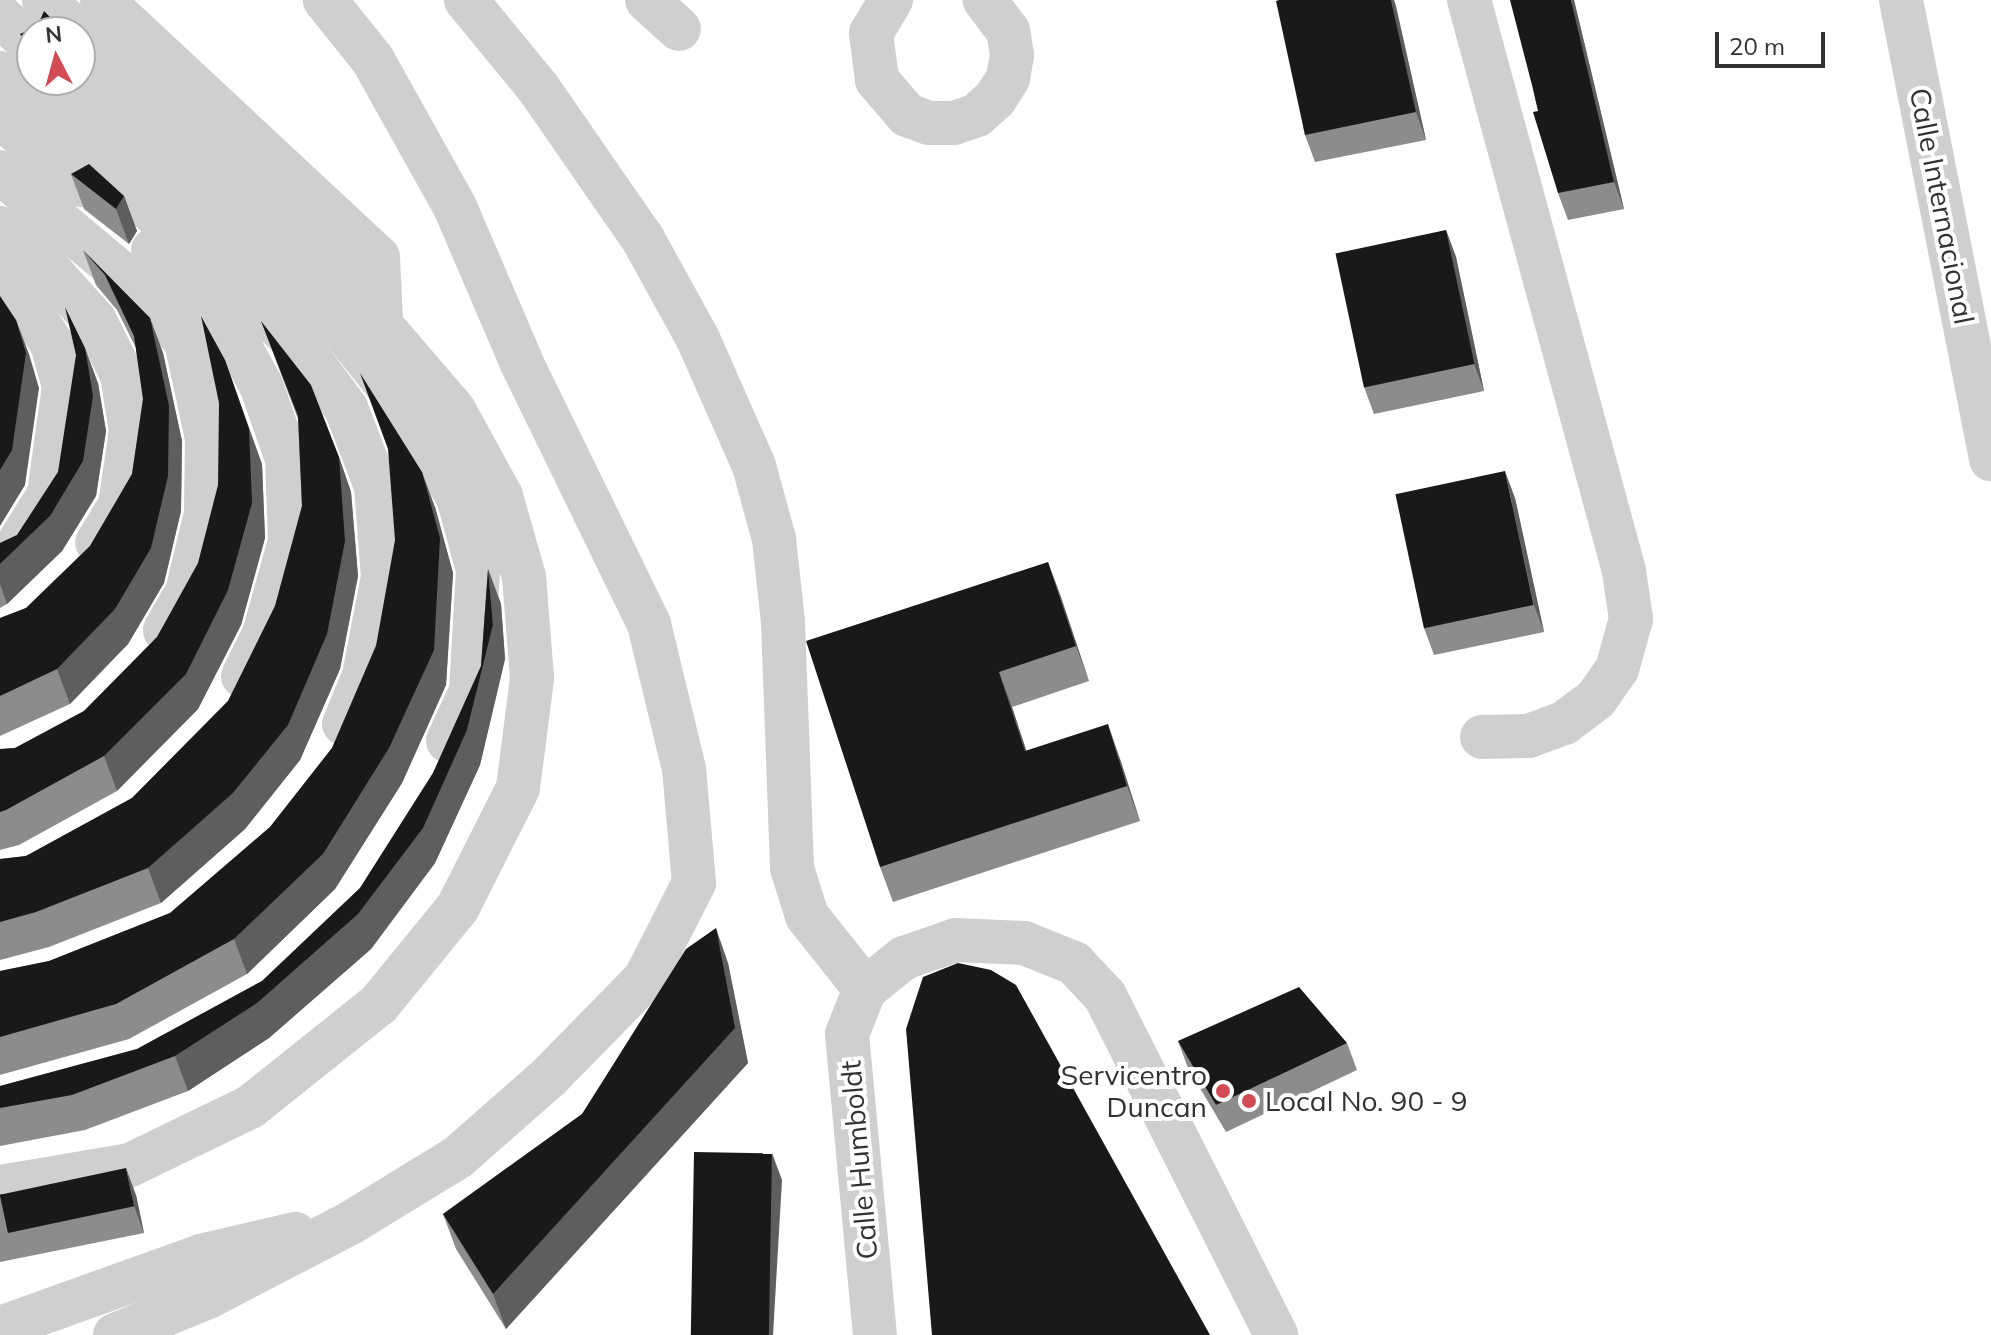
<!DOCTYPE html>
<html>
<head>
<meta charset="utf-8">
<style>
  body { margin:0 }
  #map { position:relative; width:1991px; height:1335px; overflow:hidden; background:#fff; font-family:Mulish,sans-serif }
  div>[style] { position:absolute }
  .minor>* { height:44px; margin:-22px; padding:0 22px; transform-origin:22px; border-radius:22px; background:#cfcfcf }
  .wall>* { inset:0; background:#8c8c8c }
  .shaded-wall>* { inset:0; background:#5e5e5e }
  .building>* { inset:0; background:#191919; transform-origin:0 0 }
  .dots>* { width:22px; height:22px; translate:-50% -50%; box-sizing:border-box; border:4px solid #fff; border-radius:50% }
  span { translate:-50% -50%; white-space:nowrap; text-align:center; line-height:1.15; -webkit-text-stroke:8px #fff; paint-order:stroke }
  .street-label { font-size:28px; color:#323232 }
  .poi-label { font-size:28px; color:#323232 }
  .right { translate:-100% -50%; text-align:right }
  .left { translate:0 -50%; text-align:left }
  .north { position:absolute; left:16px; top:16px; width:80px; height:80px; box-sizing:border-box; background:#fff; border:2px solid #adadad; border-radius:50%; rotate:354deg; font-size:22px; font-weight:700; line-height:32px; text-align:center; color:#323232 }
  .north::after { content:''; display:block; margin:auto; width:28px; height:36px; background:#d24b55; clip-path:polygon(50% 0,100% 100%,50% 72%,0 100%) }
  .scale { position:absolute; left:1715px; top:32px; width:110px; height:36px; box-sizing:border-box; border:4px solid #323232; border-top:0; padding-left:10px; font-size:24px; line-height:28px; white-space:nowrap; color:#323232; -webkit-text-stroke:6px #fff; paint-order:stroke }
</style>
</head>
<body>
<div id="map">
  <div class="minor">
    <div style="left:44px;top:0;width:47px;rotate:43.3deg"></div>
    <div style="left:102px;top:0;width:377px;rotate:43deg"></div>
    <div style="left:378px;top:257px;width:64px;rotate:87.3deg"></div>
    <div style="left:466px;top:0;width:115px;rotate:50.6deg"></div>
    <div style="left:539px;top:89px;width:183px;rotate:55.3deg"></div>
    <div style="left:643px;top:239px;width:114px;rotate:61.2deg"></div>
    <div style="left:698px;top:339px;width:139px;rotate:66.2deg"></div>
    <div style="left:754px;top:466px;width:76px;rotate:74.7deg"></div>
    <div style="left:774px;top:539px;width:83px;rotate:83.8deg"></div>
    <div style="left:783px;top:622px;width:246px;rotate:87.9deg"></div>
    <div style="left:792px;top:868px;width:50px;rotate:72.6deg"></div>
    <div style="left:807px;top:916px;width:93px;rotate:51.5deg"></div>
    <div style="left:647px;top:0;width:43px;rotate:42.2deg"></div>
    <div style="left:891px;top:0;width:39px;rotate:121deg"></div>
    <div style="left:871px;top:33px;width:47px;rotate:82.7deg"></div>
    <div style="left:877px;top:80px;width:46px;rotate:49.4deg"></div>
    <div style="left:907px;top:115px;width:23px;rotate:20deg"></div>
    <div style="left:929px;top:123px;width:25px"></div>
    <div style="left:954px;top:123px;width:24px;rotate:-19deg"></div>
    <div style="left:977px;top:115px;width:24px;rotate:-42deg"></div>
    <div style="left:995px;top:99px;width:25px;rotate:-58deg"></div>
    <div style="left:1008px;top:78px;width:23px;rotate:-80deg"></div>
    <div style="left:1012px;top:55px;width:24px;rotate:-99deg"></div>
    <div style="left:1008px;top:31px;width:39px;rotate:-127deg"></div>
    <div style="left:1469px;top:0;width:592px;rotate:74.81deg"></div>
    <div style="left:1624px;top:571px;width:49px;rotate:81.7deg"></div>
    <div style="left:1631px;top:619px;width:52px;rotate:105.6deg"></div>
    <div style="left:1617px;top:669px;width:37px;rotate:125deg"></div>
    <div style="left:1596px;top:699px;width:40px;rotate:143deg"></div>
    <div style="left:1564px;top:723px;width:38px;rotate:160deg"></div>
    <div style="left:1528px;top:736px;width:46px;rotate:178.8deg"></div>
    <div style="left:1901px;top:0;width:468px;rotate:78.9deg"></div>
    <div style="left:0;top:16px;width:43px;rotate:42.2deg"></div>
    <div style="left:0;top:73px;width:407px;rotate:42.3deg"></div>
    <div style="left:301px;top:347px;width:76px;rotate:53.6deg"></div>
    <div style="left:346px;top:408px;width:84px;rotate:69deg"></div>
    <div style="left:376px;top:486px;width:91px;rotate:85.6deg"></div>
    <div style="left:383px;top:577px;width:101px;rotate:100.9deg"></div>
    <div style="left:364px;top:676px;width:52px;rotate:112.6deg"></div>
    <div style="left:70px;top:80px;width:364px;rotate:42.3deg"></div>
    <div style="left:339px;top:325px;width:100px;rotate:51.5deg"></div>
    <div style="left:401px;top:403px;width:110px;rotate:58.8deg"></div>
    <div style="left:458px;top:497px;width:76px;rotate:74.7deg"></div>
    <div style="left:478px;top:570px;width:121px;rotate:93.3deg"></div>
    <div style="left:471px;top:691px;width:55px;rotate:114.7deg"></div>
    <div style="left:0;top:117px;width:106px;rotate:40deg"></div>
    <div style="left:0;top:172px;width:158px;rotate:39.9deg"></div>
    <div style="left:121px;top:273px;width:94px;rotate:46.3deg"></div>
    <div style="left:186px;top:341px;width:99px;rotate:77.8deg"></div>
    <div style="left:207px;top:438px;width:76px;rotate:90.8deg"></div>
    <div style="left:206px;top:514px;width:80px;rotate:103.7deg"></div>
    <div style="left:187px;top:592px;width:44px;rotate:120.1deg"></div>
    <div style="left:0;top:228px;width:66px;rotate:40.7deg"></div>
    <div style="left:50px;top:271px;width:67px;rotate:48deg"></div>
    <div style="left:95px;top:321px;width:60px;rotate:63.4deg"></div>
    <div style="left:122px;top:375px;width:57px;rotate:80.9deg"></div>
    <div style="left:131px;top:431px;width:75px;rotate:98.5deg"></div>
    <div style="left:120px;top:505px;width:44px;rotate:121.2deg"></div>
    <div style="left:153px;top:250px;width:106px;rotate:45deg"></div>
    <div style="left:228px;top:325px;width:68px;rotate:61.2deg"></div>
    <div style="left:261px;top:385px;width:78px;rotate:70.6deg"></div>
    <div style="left:287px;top:459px;width:82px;rotate:87.9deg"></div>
    <div style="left:290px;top:541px;width:97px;rotate:105.6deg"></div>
    <div style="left:264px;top:634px;width:47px;rotate:116.6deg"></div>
    <div style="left:0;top:272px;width:17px;rotate:40deg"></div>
    <div style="left:13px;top:283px;width:72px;rotate:57.4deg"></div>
    <div style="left:52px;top:344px;width:44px;rotate:74.1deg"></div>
    <div style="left:64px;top:386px;width:109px;rotate:97.9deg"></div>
    <div style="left:49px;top:494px;width:65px;rotate:121.7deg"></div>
    <div style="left:15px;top:549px;width:18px;rotate:146deg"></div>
    <div style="left:865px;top:989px;width:50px;rotate:-38.5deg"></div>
    <div style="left:904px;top:958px;width:55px;rotate:-19.1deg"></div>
    <div style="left:956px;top:940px;width:68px;rotate:2.5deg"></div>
    <div style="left:1024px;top:943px;width:54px;rotate:21.8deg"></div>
    <div style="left:1074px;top:963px;width:45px;rotate:46.8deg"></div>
    <div style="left:1105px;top:996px;width:380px;rotate:63.2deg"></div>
    <div style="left:865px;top:989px;width:48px;rotate:111.8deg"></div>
    <div style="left:847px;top:1034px;width:302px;rotate:84.7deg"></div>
    <div style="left:0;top:1187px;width:132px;rotate:-9.6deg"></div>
    <div style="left:130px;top:1165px;width:133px;rotate:-25.8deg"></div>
    <div style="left:250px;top:1107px;width:165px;rotate:-38.6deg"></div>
    <div style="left:379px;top:1004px;width:125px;rotate:-50.8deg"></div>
    <div style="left:458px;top:907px;width:133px;rotate:-63.2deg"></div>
    <div style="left:518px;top:788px;width:111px;rotate:-82.7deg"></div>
    <div style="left:532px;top:678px;width:101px;rotate:-94.5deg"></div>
    <div style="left:524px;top:577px;width:84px;rotate:-105.9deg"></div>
    <div style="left:501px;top:496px;width:98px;rotate:-118.7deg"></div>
    <div style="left:454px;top:410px;width:161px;rotate:-130.7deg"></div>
    <div style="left:349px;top:288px;width:370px;rotate:-136.6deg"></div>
    <div style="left:0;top:1328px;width:214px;rotate:-19.7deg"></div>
    <div style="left:201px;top:1256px;width:97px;rotate:-13.2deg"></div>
    <div style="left:115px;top:1335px;width:100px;rotate:-22.2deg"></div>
    <div style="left:208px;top:1297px;width:162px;rotate:-27.5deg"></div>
    <div style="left:352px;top:1222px;width:124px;rotate:-31.5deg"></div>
    <div style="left:458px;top:1157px;width:120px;rotate:-41.3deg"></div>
    <div style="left:548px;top:1078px;width:139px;rotate:-45.6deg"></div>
    <div style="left:645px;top:979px;width:108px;rotate:-63deg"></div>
    <div style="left:694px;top:883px;width:114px;rotate:-95deg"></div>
    <div style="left:684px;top:769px;width:149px;rotate:-103.6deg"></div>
    <div style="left:649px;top:624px;width:292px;rotate:-116deg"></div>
    <div style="left:521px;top:361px;width:168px;rotate:-113.2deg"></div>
    <div style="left:455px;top:207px;width:168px;rotate:-119.2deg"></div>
    <div style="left:373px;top:60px;width:77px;rotate:-128.7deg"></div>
  </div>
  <div class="wall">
    <div style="clip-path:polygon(1279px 0,1394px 0,1426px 140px,1315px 162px,1305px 135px)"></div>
    <div style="clip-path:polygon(1574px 0,1624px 209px,1568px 220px,1558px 193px,1533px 89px)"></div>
    <div style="clip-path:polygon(54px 21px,58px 32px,32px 32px,32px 66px,20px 34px)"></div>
    <div style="clip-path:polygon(71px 174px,124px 196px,137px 231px,129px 244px,84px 209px)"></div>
    <div style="clip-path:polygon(1446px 230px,1456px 257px,1484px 391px,1374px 414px,1364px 387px)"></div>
    <div style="clip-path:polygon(83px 250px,150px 318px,163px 353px,182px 441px,181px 511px,164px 583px,128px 644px,70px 704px,0 736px,0 618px,26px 608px,90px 546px,132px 474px,143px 399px,136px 348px,117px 310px,96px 285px)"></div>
    <div style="clip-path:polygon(261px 321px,339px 457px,351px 492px,358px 576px,340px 669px,300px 760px,245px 829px,161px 903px,49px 947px,0 960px,0 859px,26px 856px,132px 798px,228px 701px,275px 606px,302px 506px,298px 419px)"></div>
    <div style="clip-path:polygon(98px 383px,106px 431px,96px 496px,62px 551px,7px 604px,0 608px,0 543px,17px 535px,58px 472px)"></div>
    <div style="clip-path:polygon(262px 464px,265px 538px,241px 625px,198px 709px,117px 791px,19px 845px,0 850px,0 749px,15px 748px,84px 711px,157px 637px)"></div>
    <div style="clip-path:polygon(1515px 498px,1544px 632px,1434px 655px,1424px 628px)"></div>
    <div style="clip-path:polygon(435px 507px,453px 573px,446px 685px,402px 783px,335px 889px,247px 974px,129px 1039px,0 1075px,0 971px,49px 961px,170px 913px,270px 827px,332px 748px)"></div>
    <div style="clip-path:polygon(1048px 562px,1089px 681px,1012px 707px,1026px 751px,1120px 759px,1140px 821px,893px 902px,880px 867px)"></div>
    <div style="clip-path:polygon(488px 569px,501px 604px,505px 659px,480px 765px,435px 863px,371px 949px,269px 1038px,188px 1091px,85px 1130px,0 1146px,0 1086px,137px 1049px,262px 981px,360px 888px,433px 773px,481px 666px)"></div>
    <div style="clip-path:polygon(728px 963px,748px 1063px,506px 1329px,456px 1249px,443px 1214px,582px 1114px)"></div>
    <div style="clip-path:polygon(1178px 1041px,1347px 1043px,1357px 1070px,1226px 1132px,1188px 1068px)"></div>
    <div style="clip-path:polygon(0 1194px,136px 1195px,144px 1233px,0 1262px)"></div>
  </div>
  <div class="shaded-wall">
    <div style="clip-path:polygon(1391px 0,1394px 0,1396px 6px,1426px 140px,1416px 112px)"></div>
    <div style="clip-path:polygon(1571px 0,1574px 0,1624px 209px,1614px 182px)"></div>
    <div style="clip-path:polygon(124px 196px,137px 231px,129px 244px,116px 209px)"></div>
    <div style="clip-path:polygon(1446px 230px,1456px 257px,1484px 391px,1474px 364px)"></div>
    <div style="clip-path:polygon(150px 318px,163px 353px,182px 441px,181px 511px,164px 583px,128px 644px,70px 704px,57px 669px,168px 476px)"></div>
    <div style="clip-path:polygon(16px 320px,29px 354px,39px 388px,25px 485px,0 526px,0 470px)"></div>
    <div style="clip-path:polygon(85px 348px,98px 383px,106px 431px,96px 496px,62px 551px,7px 604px,0 584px,0 564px,50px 516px)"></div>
    <div style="clip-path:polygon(225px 360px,262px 464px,265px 538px,241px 625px,198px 709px,117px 791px,104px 756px,228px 590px)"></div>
    <div style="clip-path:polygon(339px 457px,351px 492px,358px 576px,340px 669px,300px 760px,245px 829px,161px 903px,148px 868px,232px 794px)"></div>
    <div style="clip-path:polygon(1505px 471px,1515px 498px,1544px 632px,1534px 605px)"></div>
    <div style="clip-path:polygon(422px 472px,435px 507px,453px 573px,446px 685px,402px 783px,335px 889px,247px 974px,234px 939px,323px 854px)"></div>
    <div style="clip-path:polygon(1048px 562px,1061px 597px,1089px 681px,1076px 646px)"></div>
    <div style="clip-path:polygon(488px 569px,501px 604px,505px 659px,480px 765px,435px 863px,371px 949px,269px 1038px,188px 1091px,175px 1056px,358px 914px,467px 730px,493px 625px)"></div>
    <div style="clip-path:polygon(999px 672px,1012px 707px,1038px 786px,1025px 751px)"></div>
    <div style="clip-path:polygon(1108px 724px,1120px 759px,1140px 821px,1127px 786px)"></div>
    <div style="clip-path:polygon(716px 928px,728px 963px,748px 1063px,506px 1329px,493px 1294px)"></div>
    <div style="clip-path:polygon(772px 1153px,782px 1180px,773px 1335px,761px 1335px)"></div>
    <div style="clip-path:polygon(126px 1168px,136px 1195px,144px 1233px,134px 1206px)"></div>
  </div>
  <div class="building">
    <div style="clip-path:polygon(1279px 0,1391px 0,1416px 112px,1305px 135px,1276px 1px)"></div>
    <div style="clip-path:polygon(1510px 0,1571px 0,1614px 182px,1558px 193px,1533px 112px,1538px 111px,1533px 89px)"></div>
    <div style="clip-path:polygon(44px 11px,54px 21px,39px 28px,38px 32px,32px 32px,32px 45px,20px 34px,37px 27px)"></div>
    <div style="clip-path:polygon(89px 164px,124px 196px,116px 209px,71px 174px)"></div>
    <div style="left:1446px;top:230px;width:137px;height:113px;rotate:78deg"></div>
    <div style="clip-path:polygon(83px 250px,150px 318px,169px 406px,168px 476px,151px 548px,115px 609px,57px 669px,0 696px,0 618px,26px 608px,90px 546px,132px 474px,143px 399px,134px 336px,105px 275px)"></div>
    <div style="clip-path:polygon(0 296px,16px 320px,26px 353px,12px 450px,0 470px)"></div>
    <div style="clip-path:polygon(65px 307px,85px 348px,93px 396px,83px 461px,50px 516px,0 564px,0 543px,17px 535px,58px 472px,76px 355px)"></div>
    <div style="clip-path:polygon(201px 316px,225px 360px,249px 429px,252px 503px,228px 590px,186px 674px,104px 756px,6px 810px,0 812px,0 749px,15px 748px,84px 711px,157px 637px,198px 563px,218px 485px,219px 403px)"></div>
    <div style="clip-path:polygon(261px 321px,311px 385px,339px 457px,345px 541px,327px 634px,288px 725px,232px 794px,148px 868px,36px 912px,0 922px,0 859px,26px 856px,132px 798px,228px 701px,275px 606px,302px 506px,298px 416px)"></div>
    <div style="clip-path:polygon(360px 373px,422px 472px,440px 538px,434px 650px,389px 748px,323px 854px,234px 939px,116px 1004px,0 1037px,0 971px,49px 961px,170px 913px,270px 827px,332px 748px,376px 646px,395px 540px,388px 449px)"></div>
    <div style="left:1505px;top:471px;width:137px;height:112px;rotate:78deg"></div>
    <div style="clip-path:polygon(1048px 562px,1076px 646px,999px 672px,1025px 751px,1108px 724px,1127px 786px,880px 867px,806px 641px)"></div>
    <div style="clip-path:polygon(488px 569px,493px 625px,467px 730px,423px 828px,358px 914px,257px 1003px,175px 1056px,72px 1095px,0 1108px,0 1086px,137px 1049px,262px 981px,360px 888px,433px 773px,481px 666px)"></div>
    <div style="clip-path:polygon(716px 928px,735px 1028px,493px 1294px,443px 1214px,582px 1114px,686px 949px)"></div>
    <div style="clip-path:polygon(958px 963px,991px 970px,1016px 985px,1210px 1335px,932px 1335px,906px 1029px,923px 977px)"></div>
    <div style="clip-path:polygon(1299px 987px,1347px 1043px,1216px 1105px,1178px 1041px)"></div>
    <div style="left:694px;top:1152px;width:78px;height:183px;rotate:1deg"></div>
    <div style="left:126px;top:1168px;width:39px;height:129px;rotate:78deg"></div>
  </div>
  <div class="dots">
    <div style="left:1223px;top:1091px;background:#d24b55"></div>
    <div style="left:1249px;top:1101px;background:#d24b55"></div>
  </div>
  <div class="street-label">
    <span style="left:1942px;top:206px;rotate:79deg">Calle Internacional</span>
    <span style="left:859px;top:1160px;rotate:-95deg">Calle Humboldt</span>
  </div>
  <div class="poi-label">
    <span class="right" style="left:1207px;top:1091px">Servicentro<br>Duncan</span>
    <span class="left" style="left:1265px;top:1101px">Local No. 90 - 9</span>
  </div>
  <div class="north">N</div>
  <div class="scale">20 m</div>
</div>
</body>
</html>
